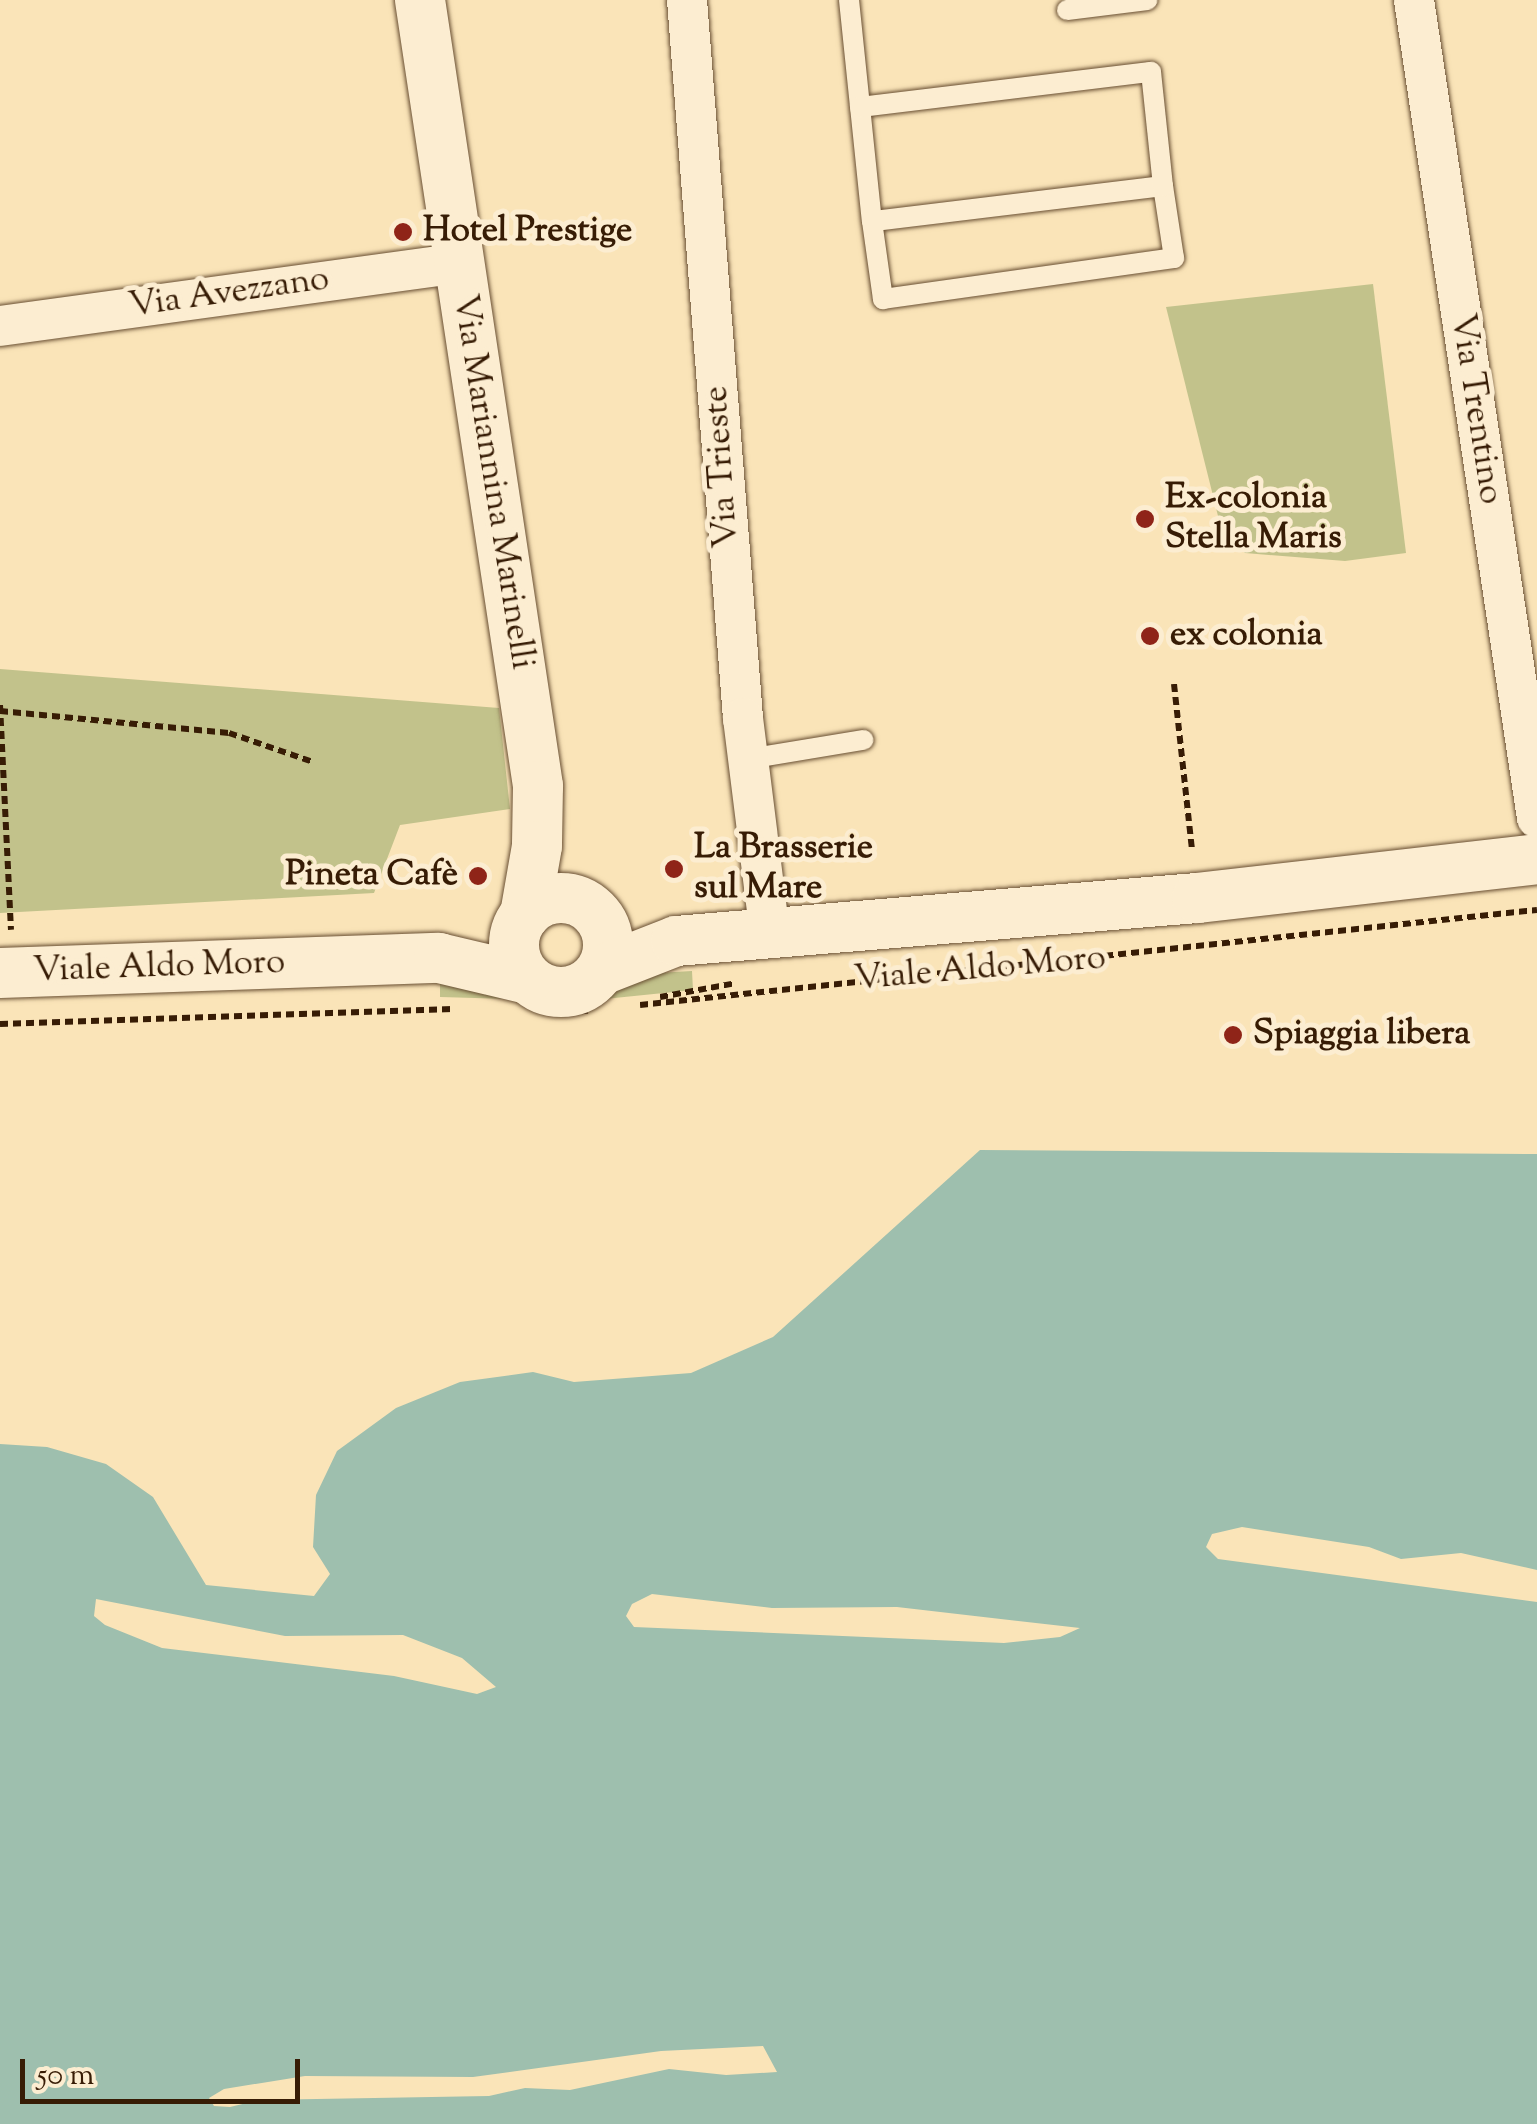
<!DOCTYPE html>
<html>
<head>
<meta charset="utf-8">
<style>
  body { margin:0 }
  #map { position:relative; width:1537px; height:2124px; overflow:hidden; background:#fae4b8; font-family:"Sorts Mill Goudy",serif }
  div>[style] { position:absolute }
  .green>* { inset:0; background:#c2c28b }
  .water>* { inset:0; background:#9ebfae }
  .pier>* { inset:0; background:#fae4b8 }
  .path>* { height:6px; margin-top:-3px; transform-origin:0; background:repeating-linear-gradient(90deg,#371c05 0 8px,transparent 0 13px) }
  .roads { filter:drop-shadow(0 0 2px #684e32) drop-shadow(0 0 2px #684e32) }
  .service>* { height:20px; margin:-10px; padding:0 10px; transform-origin:10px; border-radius:10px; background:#fcedd1 }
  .minor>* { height:40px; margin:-20px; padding:0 20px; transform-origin:20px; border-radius:20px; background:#fcedd1 }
  .tertiary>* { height:50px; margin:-25px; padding:0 25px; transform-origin:25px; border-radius:25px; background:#fcedd1 }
  .tertiary>.ring { margin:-25px; padding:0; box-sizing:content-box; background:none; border:50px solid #fcedd1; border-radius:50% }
  .dots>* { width:28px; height:28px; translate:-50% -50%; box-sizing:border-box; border:5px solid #fcedd1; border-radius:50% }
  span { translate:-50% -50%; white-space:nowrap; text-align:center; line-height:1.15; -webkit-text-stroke:10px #fcedd1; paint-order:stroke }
  .poi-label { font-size:35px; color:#371c05; font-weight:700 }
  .left { translate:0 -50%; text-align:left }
  .right { translate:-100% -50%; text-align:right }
  .street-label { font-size:35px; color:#371c05 }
  .scale { position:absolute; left:20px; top:2059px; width:280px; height:45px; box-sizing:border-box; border:5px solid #371c05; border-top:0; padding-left:12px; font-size:30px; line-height:35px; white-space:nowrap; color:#371c05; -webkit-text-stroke:8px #fcedd1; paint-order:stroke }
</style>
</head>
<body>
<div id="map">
  <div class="green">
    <div style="clip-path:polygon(1373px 284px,1406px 553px,1345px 561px,1245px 553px,1220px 524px,1166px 307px)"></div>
    <div style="clip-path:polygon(0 669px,499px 708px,510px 809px,400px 825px,374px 893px,0 913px)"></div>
    <div style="clip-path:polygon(692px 971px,693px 990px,585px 1001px,440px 997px,440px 983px,499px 981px,573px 997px,640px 974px)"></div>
  </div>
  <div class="water">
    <div style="clip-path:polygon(980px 1150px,1537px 1154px,1537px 2124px,0 2124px,0 1444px,47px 1447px,106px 1464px,153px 1497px,206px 1585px,314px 1596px,330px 1574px,313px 1547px,316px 1495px,337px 1451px,396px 1408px,460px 1382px,533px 1372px,574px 1382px,691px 1373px,773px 1337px)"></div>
  </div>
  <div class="pier">
    <div style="clip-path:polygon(1242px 1527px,1369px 1547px,1401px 1559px,1461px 1553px,1537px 1570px,1537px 1602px,1218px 1559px,1206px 1547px,1212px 1534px)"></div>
    <div style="clip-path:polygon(652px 1594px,772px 1608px,897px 1607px,1080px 1628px,1060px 1637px,1004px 1643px,634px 1627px,626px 1616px,632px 1604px)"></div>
    <div style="clip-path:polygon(96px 1599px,285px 1636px,403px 1635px,462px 1658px,496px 1687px,477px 1694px,394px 1676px,162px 1648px,105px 1625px,94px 1616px)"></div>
    <div style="clip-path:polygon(763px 2046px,777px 2072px,726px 2075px,669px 2069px,570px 2090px,525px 2088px,489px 2096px,259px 2100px,230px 2107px,214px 2106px,209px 2098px,224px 2089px,305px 2076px,473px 2077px,661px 2051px)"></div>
  </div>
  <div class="path">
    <div style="left:1174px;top:684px;width:168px;rotate:83.8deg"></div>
    <div style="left:0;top:705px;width:225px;rotate:87.2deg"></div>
    <div style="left:0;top:711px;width:230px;rotate:5.5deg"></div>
    <div style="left:229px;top:733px;width:89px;rotate:19deg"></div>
    <div style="left:660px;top:997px;width:77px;rotate:-10.4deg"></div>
    <div style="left:640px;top:1005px;width:902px;rotate:-6.05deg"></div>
    <div style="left:556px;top:1013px;width:32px;rotate:-4deg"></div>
    <div style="left:0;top:1024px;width:453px;rotate:-1.9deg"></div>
  </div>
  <div class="roads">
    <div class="service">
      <div style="left:849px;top:0;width:222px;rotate:84.1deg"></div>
      <div style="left:872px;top:221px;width:79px;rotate:82deg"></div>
      <div style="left:883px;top:299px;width:294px;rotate:-8deg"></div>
      <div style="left:1174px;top:258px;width:73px;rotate:-98.7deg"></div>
      <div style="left:1163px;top:186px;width:293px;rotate:173.1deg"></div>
      <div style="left:1067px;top:10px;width:81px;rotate:-7.1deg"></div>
      <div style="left:860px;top:107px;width:293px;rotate:-6.9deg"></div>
      <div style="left:1151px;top:72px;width:115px;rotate:84deg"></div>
      <div style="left:748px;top:759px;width:117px;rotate:-9.4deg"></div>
    </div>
    <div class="minor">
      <div style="left:687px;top:0;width:720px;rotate:85.54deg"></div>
      <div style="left:743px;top:718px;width:218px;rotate:82.9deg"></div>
      <div style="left:1414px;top:0;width:827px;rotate:81.45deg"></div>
      <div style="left:0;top:326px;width:463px;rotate:-7.8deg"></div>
    </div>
    <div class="tertiary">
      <div style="left:420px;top:0;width:795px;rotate:81.46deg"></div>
      <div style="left:538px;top:786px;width:60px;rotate:91deg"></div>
      <div style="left:537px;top:846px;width:70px;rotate:99.9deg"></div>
      <div class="ring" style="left:514px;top:898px;width:44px;height:44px"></div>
      <div style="left:602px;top:970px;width:79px;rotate:-21.4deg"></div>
      <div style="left:676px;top:941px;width:523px;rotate:-4.72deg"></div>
      <div style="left:1197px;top:898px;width:342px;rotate:-6.5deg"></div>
      <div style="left:0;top:973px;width:439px;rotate:-2deg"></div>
      <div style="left:439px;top:958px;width:91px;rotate:13.3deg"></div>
    </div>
  </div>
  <div class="dots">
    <div style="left:403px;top:232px;background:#8f2418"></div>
    <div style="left:1145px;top:519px;background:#8f2418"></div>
    <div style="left:1150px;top:636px;background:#8f2418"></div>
    <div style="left:674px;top:869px;background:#8f2418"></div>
    <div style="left:478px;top:876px;background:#8f2418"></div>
    <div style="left:1233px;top:1035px;background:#8f2418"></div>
  </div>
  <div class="poi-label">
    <span class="left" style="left:423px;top:232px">Hotel Prestige</span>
    <span class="left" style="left:1165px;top:519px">Ex-colonia<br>Stella Maris</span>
    <span class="left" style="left:1170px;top:636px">ex colonia</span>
    <span class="left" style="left:694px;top:869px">La Brasserie<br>sul Mare</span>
    <span class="right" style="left:458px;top:876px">Pineta Cafè</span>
    <span class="left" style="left:1253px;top:1035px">Spiaggia libera</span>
  </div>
  <div class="street-label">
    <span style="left:229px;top:294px;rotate:-8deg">Via Avezzano</span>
    <span style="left:1475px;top:409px;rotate:81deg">Via Trentino</span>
    <span style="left:723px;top:467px;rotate:-94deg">Via Trieste</span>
    <span style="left:492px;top:482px;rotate:81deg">Via Mariannina Marinelli</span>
    <span style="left:159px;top:968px;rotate:-2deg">Viale Aldo Moro</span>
    <span style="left:980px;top:970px;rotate:-5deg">Viale Aldo Moro</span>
  </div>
  <div class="scale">50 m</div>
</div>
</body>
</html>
